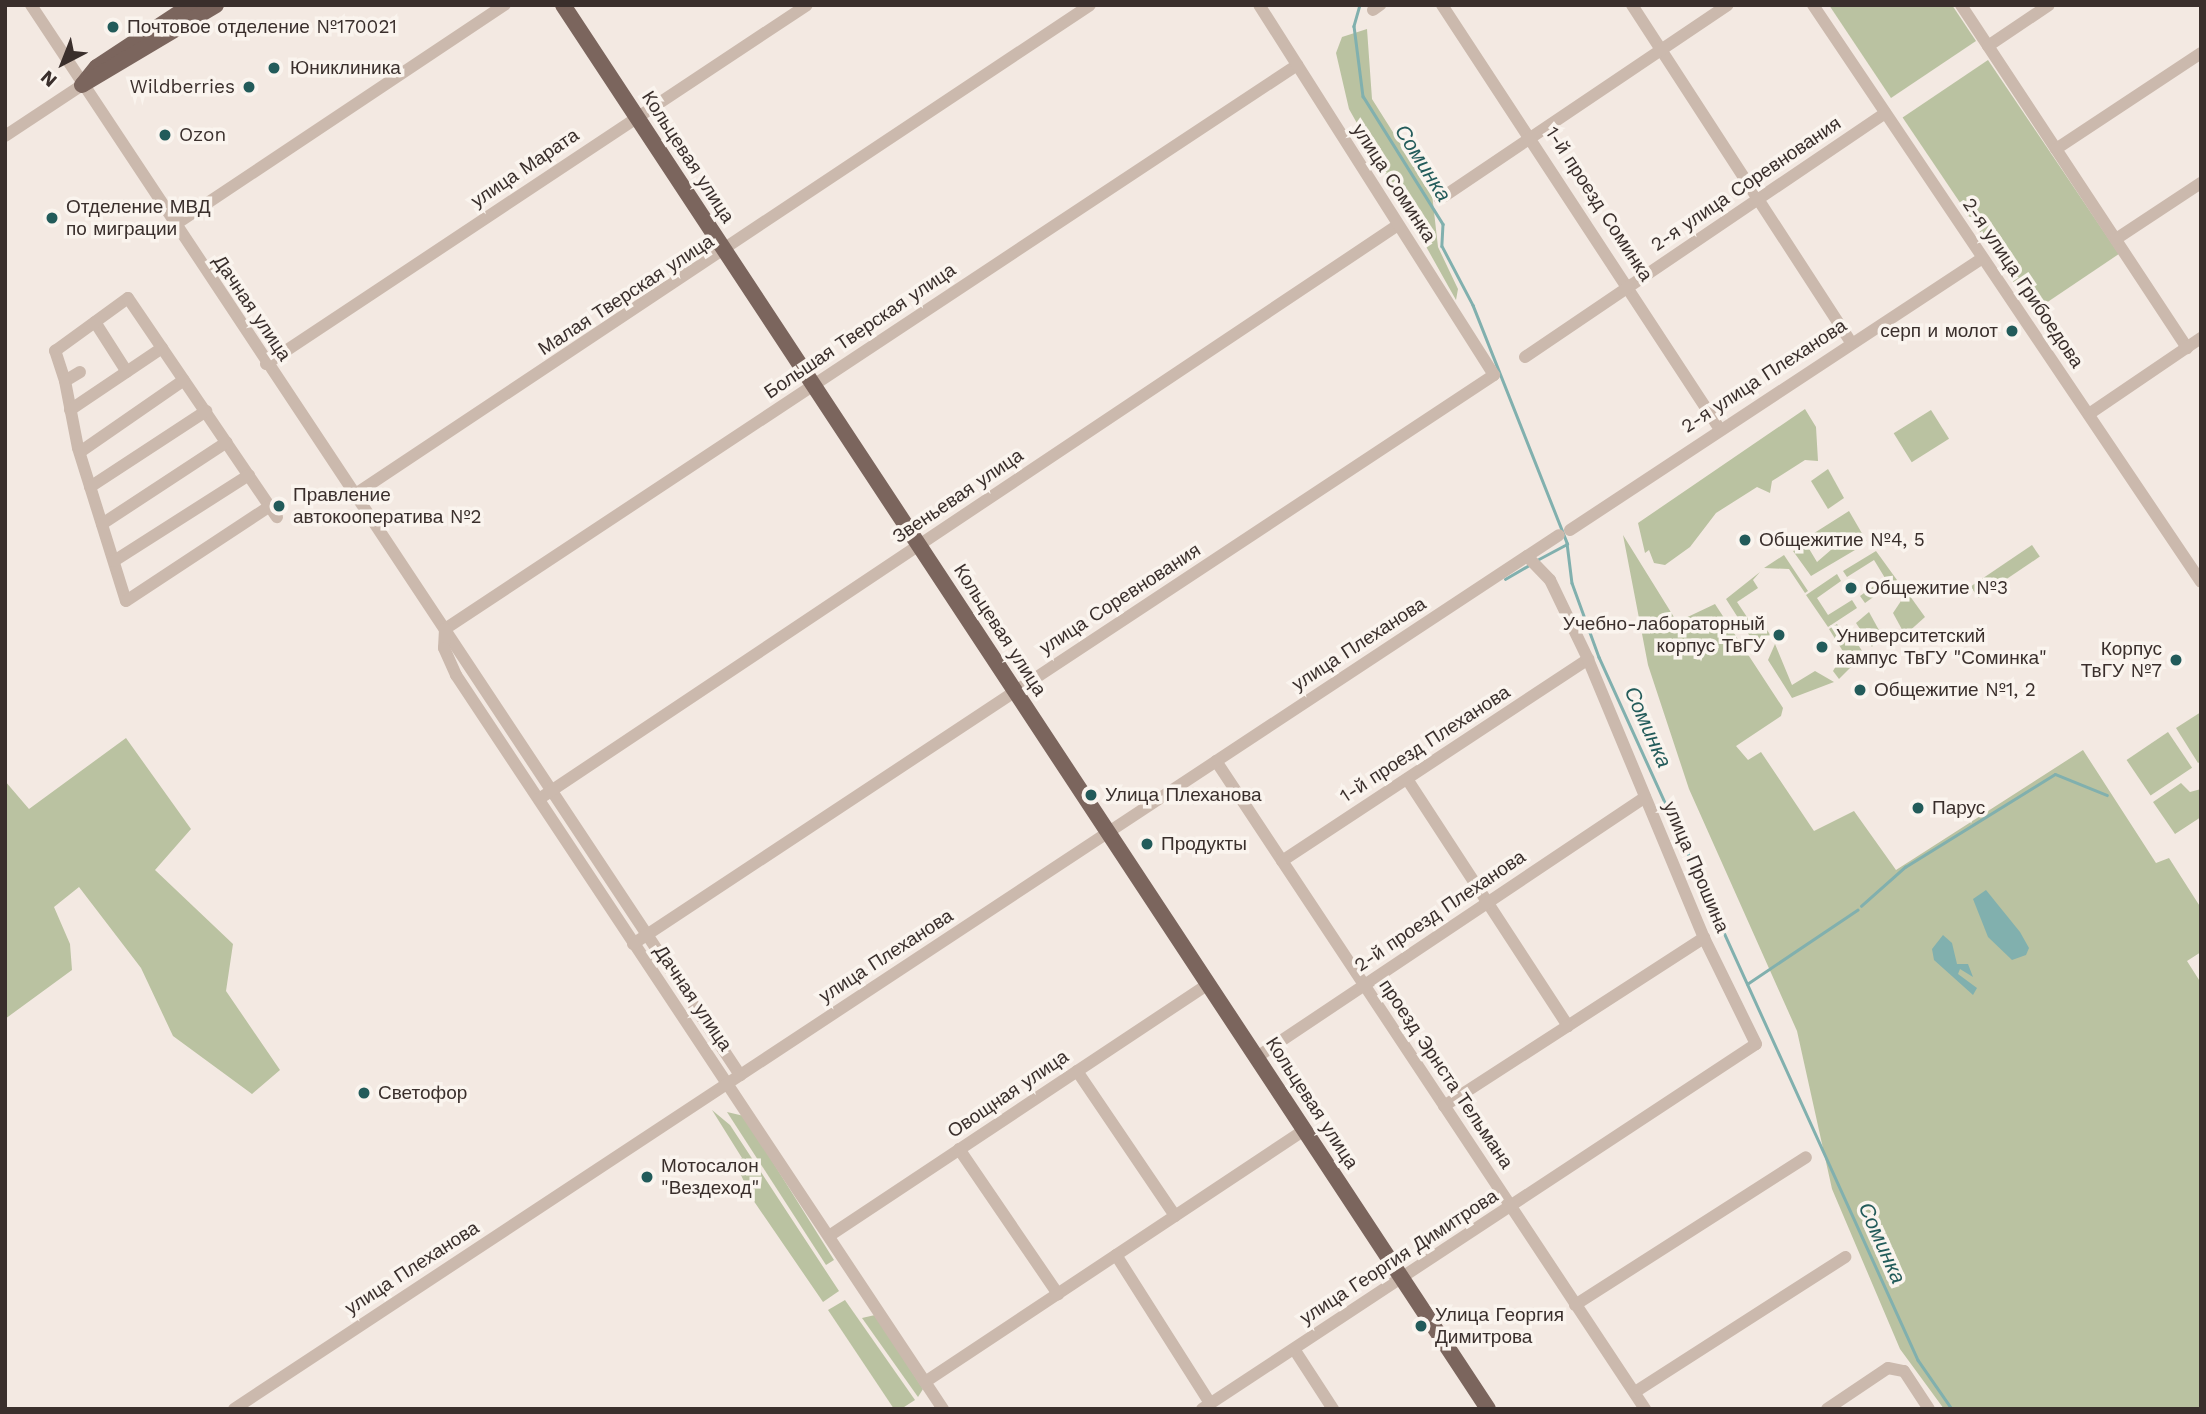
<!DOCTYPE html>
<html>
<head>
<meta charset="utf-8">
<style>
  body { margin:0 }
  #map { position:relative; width:2206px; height:1414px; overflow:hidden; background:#f3e9e2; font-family:"Work Sans",sans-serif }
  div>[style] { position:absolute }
  .green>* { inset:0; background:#bac2a1; transform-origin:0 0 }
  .water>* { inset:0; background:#81b0ae }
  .stream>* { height:2.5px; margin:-1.25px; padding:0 1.25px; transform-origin:1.25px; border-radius:1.25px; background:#81b0ae }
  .minor>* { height:12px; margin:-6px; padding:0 6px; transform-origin:6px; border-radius:6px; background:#cbb9ad }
  .major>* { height:16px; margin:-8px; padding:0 8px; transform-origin:8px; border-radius:8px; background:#7b655d }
  .dots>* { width:19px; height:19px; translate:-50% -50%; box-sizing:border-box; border:4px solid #faf4ee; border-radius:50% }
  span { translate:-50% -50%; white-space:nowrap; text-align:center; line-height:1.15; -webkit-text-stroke:7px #faf4ee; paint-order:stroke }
  .poi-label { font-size:19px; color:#3a2f2c }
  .left { translate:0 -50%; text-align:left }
  .right { translate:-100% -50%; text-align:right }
  .street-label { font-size:19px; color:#3a2f2c }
  .water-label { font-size:21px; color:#225b5a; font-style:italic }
  .frame { position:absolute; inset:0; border:7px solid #3a2f2c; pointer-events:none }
  .north { position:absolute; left:28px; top:28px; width:70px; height:70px; -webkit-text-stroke:5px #faf4ee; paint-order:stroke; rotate:222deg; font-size:19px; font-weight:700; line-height:28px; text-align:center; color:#3a2f2c }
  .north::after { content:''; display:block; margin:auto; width:24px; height:32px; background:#3a2f2c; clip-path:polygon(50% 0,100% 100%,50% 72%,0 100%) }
</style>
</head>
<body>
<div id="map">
  <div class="green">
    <div style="clip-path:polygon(1829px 5px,1952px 5px,1976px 41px,1891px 98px)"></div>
    <div style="clip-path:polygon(1367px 29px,1372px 99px,1432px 194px,1438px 247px,1458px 289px,1456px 300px,1349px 109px,1336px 53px,1342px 37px)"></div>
    <div style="left:1988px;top:60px;width:234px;height:103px;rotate:56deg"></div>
    <div style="clip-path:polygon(1805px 409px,1816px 427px,1818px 461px,1805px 460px,1772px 481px,1770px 493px,1757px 487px,1716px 513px,1690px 547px,1665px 565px,1654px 563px,1649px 550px,1645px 553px,1638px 523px)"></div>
    <div style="left:1931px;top:410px;width:34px;height:44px;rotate:58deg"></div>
    <div style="clip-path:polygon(1828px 469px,1844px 498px,1828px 509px,1811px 481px)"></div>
    <div style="clip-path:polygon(1849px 511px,1867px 542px,1859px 535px,1855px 546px,1841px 546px,1834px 535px,1824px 544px,1800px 542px)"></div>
    <div style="clip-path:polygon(1623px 535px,1677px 622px,1715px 604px,1783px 708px,1781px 716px,1736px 746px,1748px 760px,1761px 752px,1814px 831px,1854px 811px,1896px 870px,2083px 750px,2156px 863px,2169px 858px,2201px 908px,2201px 952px,2187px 961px,2201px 983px,2201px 1409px,1944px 1409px,1900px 1349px,1832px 1189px,1797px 1031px,1689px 789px,1648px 665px)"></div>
    <div style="left:2032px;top:545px;width:14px;height:74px;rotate:56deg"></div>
    <div style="clip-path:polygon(1808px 547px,1817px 562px,1832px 549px,1855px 550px,1811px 576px,1793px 551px)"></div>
    <div style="clip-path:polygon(1876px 551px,1897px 580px,1865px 603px,1860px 596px,1885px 578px,1874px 560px,1847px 577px,1843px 571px)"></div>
    <div style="clip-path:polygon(1784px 555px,1808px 591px,1805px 593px,1789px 569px,1764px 568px)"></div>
    <div style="clip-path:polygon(1760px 572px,1753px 580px,1758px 588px,1737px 602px,1749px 620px,1757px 615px,1771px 636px,1764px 641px,1751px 638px,1726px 599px)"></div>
    <div style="clip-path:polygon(1837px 574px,1841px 581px,1817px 598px,1828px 615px,1852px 600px,1857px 608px,1828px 627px,1806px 595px)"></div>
    <div style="clip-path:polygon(1907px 592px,1925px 617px,1905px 635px,1893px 613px)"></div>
    <div style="clip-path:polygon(1869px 612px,1880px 632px,1872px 647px,1856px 623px)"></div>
    <div style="clip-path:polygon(1837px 624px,1841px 631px,1847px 627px,1864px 654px,1839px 679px,1833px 671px,1844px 653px,1829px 629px)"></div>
    <div style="clip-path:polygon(1775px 644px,1792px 685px,1815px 671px,1834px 682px,1792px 698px,1768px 660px)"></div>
    <div style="clip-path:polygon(2201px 712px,2201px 761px,2198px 763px,2176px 728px)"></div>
    <div style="left:2168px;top:732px;width:43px;height:50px;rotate:56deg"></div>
    <div style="clip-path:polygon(126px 738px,191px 829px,155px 870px,233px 944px,226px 991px,280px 1070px,252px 1094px,173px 1036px,141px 968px,79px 887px,54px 907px,70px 944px,72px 970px,5px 1019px,5px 781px,29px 809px)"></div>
    <div style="clip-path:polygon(2181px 783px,2190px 792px,2201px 789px,2201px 817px,2175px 834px,2153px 802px)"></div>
    <div style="clip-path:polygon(712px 1110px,730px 1125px,839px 1291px,823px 1302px,751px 1197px,736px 1164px,742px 1158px)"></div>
    <div style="clip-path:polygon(727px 1112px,744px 1116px,834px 1260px,826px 1265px)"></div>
    <div style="clip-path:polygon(845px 1300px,915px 1400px,901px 1409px,894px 1409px,828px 1310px)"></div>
    <div style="clip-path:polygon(875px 1315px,923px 1389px,918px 1397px,862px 1318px)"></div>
  </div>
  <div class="water">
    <div style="clip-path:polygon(1986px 890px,2020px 932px,2029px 948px,2026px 955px,2012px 960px,1988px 937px,1973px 899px)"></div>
    <div style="clip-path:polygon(1943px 935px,1952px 943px,1957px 964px,1968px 964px,1973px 977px,1960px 969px,1958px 974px,1977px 988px,1973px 995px,1934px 960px,1932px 949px)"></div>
  </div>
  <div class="stream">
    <div style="left:1360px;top:5px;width:22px;rotate:106deg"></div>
    <div style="left:1354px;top:26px;width:71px;rotate:82.7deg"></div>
    <div style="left:1363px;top:96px;width:151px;rotate:58deg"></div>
    <div style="left:1443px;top:224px;width:22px;rotate:93deg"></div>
    <div style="left:1442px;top:246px;width:67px;rotate:62.3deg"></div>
    <div style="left:1473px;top:305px;width:256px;rotate:68.4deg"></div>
    <div style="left:1567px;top:543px;width:40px;rotate:82.9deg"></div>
    <div style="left:1572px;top:583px;width:79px;rotate:70deg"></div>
    <div style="left:1599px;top:657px;width:772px;rotate:65.59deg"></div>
    <div style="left:1918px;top:1360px;width:60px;rotate:55.2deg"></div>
    <div style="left:1537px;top:560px;width:34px;rotate:-28deg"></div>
    <div style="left:1505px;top:579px;width:28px;rotate:-30deg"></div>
    <div style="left:1861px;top:906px;width:59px;rotate:-41.6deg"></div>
    <div style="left:1905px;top:867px;width:176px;rotate:-31.8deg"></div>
    <div style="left:2055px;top:774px;width:56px;rotate:22deg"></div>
    <div style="left:1747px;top:984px;width:133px;rotate:-33.9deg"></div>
  </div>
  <div class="minor">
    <div style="left:31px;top:5px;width:1284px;rotate:56.47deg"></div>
    <div style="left:1442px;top:5px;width:506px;rotate:56.78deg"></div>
    <div style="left:1632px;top:5px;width:402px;rotate:57deg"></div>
    <div style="left:1813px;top:5px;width:695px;rotate:56.08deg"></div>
    <div style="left:1961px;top:5px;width:411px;rotate:56.6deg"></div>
    <div style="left:1373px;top:10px;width:9px;rotate:-36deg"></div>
    <div style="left:1988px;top:46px;width:73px;rotate:-33.9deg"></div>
    <div style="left:5px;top:136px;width:92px;rotate:-33.5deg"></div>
    <div style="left:2056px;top:149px;width:174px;rotate:-33.5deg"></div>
    <div style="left:1440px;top:199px;width:347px;rotate:-34deg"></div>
    <div style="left:173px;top:226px;width:399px;rotate:-33.7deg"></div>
    <div style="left:2116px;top:239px;width:102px;rotate:-33.4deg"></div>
    <div style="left:95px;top:322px;width:59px;rotate:57.4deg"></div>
    <div style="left:1525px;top:357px;width:435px;rotate:-34.1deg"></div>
    <div style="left:266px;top:364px;width:649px;rotate:-33.57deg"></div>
    <div style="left:80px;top:372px;width:17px;rotate:149deg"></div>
    <div style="left:65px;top:381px;width:32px;rotate:-108deg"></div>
    <div style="left:55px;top:351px;width:90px;rotate:-36deg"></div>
    <div style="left:128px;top:298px;width:265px;rotate:55.8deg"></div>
    <div style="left:65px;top:381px;width:68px;rotate:79deg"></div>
    <div style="left:78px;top:448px;width:160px;rotate:72.6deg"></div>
    <div style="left:126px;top:601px;width:173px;rotate:-33.4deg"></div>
    <div style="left:70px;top:410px;width:111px;rotate:-34deg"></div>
    <div style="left:2089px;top:414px;width:135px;rotate:-34.2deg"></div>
    <div style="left:80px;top:452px;width:126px;rotate:-34.7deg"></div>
    <div style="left:90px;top:487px;width:139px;rotate:-33.2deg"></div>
    <div style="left:354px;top:495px;width:884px;rotate:-33.65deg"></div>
    <div style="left:102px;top:524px;width:149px;rotate:-33.3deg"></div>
    <div style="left:1570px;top:530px;width:492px;rotate:-33.4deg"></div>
    <div style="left:114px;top:561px;width:160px;rotate:-32.5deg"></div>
    <div style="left:445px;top:629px;width:1022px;rotate:-33.5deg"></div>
    <div style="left:445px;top:629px;width:19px;rotate:93deg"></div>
    <div style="left:444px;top:648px;width:30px;rotate:66deg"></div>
    <div style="left:456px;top:675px;width:881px;rotate:56.44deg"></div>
    <div style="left:1216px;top:761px;width:777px;rotate:56.49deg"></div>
    <div style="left:1407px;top:779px;width:295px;rotate:56.9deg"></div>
    <div style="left:539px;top:799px;width:1033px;rotate:-33.75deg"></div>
    <div style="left:1282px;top:861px;width:367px;rotate:-33.4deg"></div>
    <div style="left:633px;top:944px;width:1032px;rotate:-33.46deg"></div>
    <div style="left:1494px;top:375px;width:438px;rotate:-122.4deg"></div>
    <div style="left:1257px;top:1057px;width:467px;rotate:-33.8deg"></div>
    <div style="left:1077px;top:1071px;width:175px;rotate:55.9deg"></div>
    <div style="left:1444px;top:1106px;width:310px;rotate:-32.9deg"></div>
    <div style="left:959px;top:1149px;width:176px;rotate:55.7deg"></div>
    <div style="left:829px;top:1236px;width:455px;rotate:-33.6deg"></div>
    <div style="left:1116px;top:1255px;width:175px;rotate:57.6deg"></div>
    <div style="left:1575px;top:1305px;width:274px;rotate:-32.6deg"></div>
    <div style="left:1294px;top:1349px;width:72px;rotate:57deg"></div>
    <div style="left:925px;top:1382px;width:455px;rotate:-33.6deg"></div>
    <div style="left:1635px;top:1392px;width:250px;rotate:-32.7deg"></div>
    <div style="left:234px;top:1409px;width:1587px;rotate:-33.41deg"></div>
    <div style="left:1202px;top:1409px;width:663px;rotate:-33.38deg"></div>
    <div style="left:1756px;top:1044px;width:118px;rotate:-116.1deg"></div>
    <div style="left:1704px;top:938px;width:302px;rotate:-112.6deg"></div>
    <div style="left:1588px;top:659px;width:88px;rotate:-115.7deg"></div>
    <div style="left:1550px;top:580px;width:33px;rotate:-134deg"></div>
    <div style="left:1827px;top:1409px;width:73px;rotate:-33.9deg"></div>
    <div style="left:1888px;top:1368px;width:16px;rotate:11deg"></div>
    <div style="left:1904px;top:1371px;width:45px;rotate:56.7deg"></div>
  </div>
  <div class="major">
    <div style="left:563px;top:5px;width:1681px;rotate:56.62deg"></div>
    <div style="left:83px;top:84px;width:22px;rotate:-51deg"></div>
    <div style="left:97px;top:67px;width:113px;rotate:-33.4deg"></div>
    <div style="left:82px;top:85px;width:156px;rotate:-30.8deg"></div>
  </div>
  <div class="dots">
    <div style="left:113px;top:27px;background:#225b5a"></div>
    <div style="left:274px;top:68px;background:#225b5a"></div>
    <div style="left:249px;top:87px;background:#225b5a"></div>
    <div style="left:165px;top:135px;background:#225b5a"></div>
    <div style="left:52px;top:218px;background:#225b5a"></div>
    <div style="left:2012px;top:331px;background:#225b5a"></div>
    <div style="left:279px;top:506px;background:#225b5a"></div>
    <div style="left:1745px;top:540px;background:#225b5a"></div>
    <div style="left:1851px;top:588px;background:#225b5a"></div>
    <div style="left:1779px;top:635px;background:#225b5a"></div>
    <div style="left:1822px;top:647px;background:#225b5a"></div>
    <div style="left:2176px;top:660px;background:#225b5a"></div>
    <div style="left:1860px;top:690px;background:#225b5a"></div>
    <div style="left:1091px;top:795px;background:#225b5a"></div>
    <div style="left:1918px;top:808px;background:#225b5a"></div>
    <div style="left:1147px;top:844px;background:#225b5a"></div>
    <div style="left:364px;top:1093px;background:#225b5a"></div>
    <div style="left:647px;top:1177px;background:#225b5a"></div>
    <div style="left:1421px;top:1326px;background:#225b5a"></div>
  </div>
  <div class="poi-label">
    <span class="left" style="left:127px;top:27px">Почтовое отделение №170021</span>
    <span class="left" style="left:290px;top:68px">Юниклиника</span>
    <span class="right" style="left:235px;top:87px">Wildberries</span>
    <span class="left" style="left:179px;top:135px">Ozon</span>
    <span class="left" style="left:66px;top:218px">Отделение МВД<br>по миграции</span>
    <span class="right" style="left:1998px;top:331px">серп и молот</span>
    <span class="left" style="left:293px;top:506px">Правление<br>автокооператива №2</span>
    <span class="left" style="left:1759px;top:540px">Общежитие №4, 5</span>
    <span class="left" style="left:1865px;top:588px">Общежитие №3</span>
    <span class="right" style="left:1765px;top:635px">Учебно-лабораторный<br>корпус ТвГУ</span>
    <span class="left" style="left:1836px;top:647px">Университетский<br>кампус ТвГУ "Соминка"</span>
    <span class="right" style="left:2162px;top:660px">Корпус<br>ТвГУ №7</span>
    <span class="left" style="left:1874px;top:690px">Общежитие №1, 2</span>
    <span class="left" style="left:1105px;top:795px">Улица Плеханова</span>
    <span class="left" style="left:1932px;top:808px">Парус</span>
    <span class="left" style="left:1161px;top:844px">Продукты</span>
    <span class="left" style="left:378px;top:1093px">Светофор</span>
    <span class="left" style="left:661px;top:1177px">Мотосалон<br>"Вездеход"</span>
    <span class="left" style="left:1435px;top:1326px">Улица Георгия<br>Димитрова</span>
  </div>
  <div class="street-label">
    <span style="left:688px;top:157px;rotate:57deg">Кольцевая улица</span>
    <span style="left:525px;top:168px;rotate:-34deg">улица Марата</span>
    <span style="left:1394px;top:183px;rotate:57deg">улица Соминка</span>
    <span style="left:1746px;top:184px;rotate:-34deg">2-я улица Соревнования</span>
    <span style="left:1599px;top:204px;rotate:57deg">1-й проезд Соминка</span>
    <span style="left:2023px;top:283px;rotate:56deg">2-я улица Грибоедова</span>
    <span style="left:626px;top:295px;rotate:-33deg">Малая Тверская улица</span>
    <span style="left:252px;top:308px;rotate:56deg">Дачная улица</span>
    <span style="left:860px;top:331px;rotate:-34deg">Большая Тверская улица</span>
    <span style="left:1764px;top:376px;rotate:-33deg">2-я улица Плеханова</span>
    <span style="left:958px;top:496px;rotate:-34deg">Звеньевая улица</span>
    <span style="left:1120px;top:599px;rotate:-33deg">улица Соревнования</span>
    <span style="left:1000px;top:630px;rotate:57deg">Кольцевая улица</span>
    <span style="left:1359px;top:644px;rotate:-33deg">улица Плеханова</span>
    <span style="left:1425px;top:744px;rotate:-33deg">1-й проезд Плеханова</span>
    <span style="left:1696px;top:867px;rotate:67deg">улица Прошина</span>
    <span style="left:1440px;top:911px;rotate:-34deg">2-й проезд Плеханова</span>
    <span style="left:886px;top:956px;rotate:-33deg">улица Плеханова</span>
    <span style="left:693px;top:998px;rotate:56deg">Дачная улица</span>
    <span style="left:1446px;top:1074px;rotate:56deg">проезд Эрнста Тельмана</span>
    <span style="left:1008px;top:1094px;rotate:-34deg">Овощная улица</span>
    <span style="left:1312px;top:1103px;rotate:57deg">Кольцевая улица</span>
    <span style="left:1399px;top:1257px;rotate:-33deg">улица Георгия Димитрова</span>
    <span style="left:412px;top:1268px;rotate:-33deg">улица Плеханова</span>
  </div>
  <div class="water-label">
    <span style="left:1423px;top:163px;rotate:58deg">Соминка</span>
    <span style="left:1648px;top:727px;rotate:66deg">Соминка</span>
    <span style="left:1882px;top:1243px;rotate:66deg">Соминка</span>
  </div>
  <div class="frame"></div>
  <div class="north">N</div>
</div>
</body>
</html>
